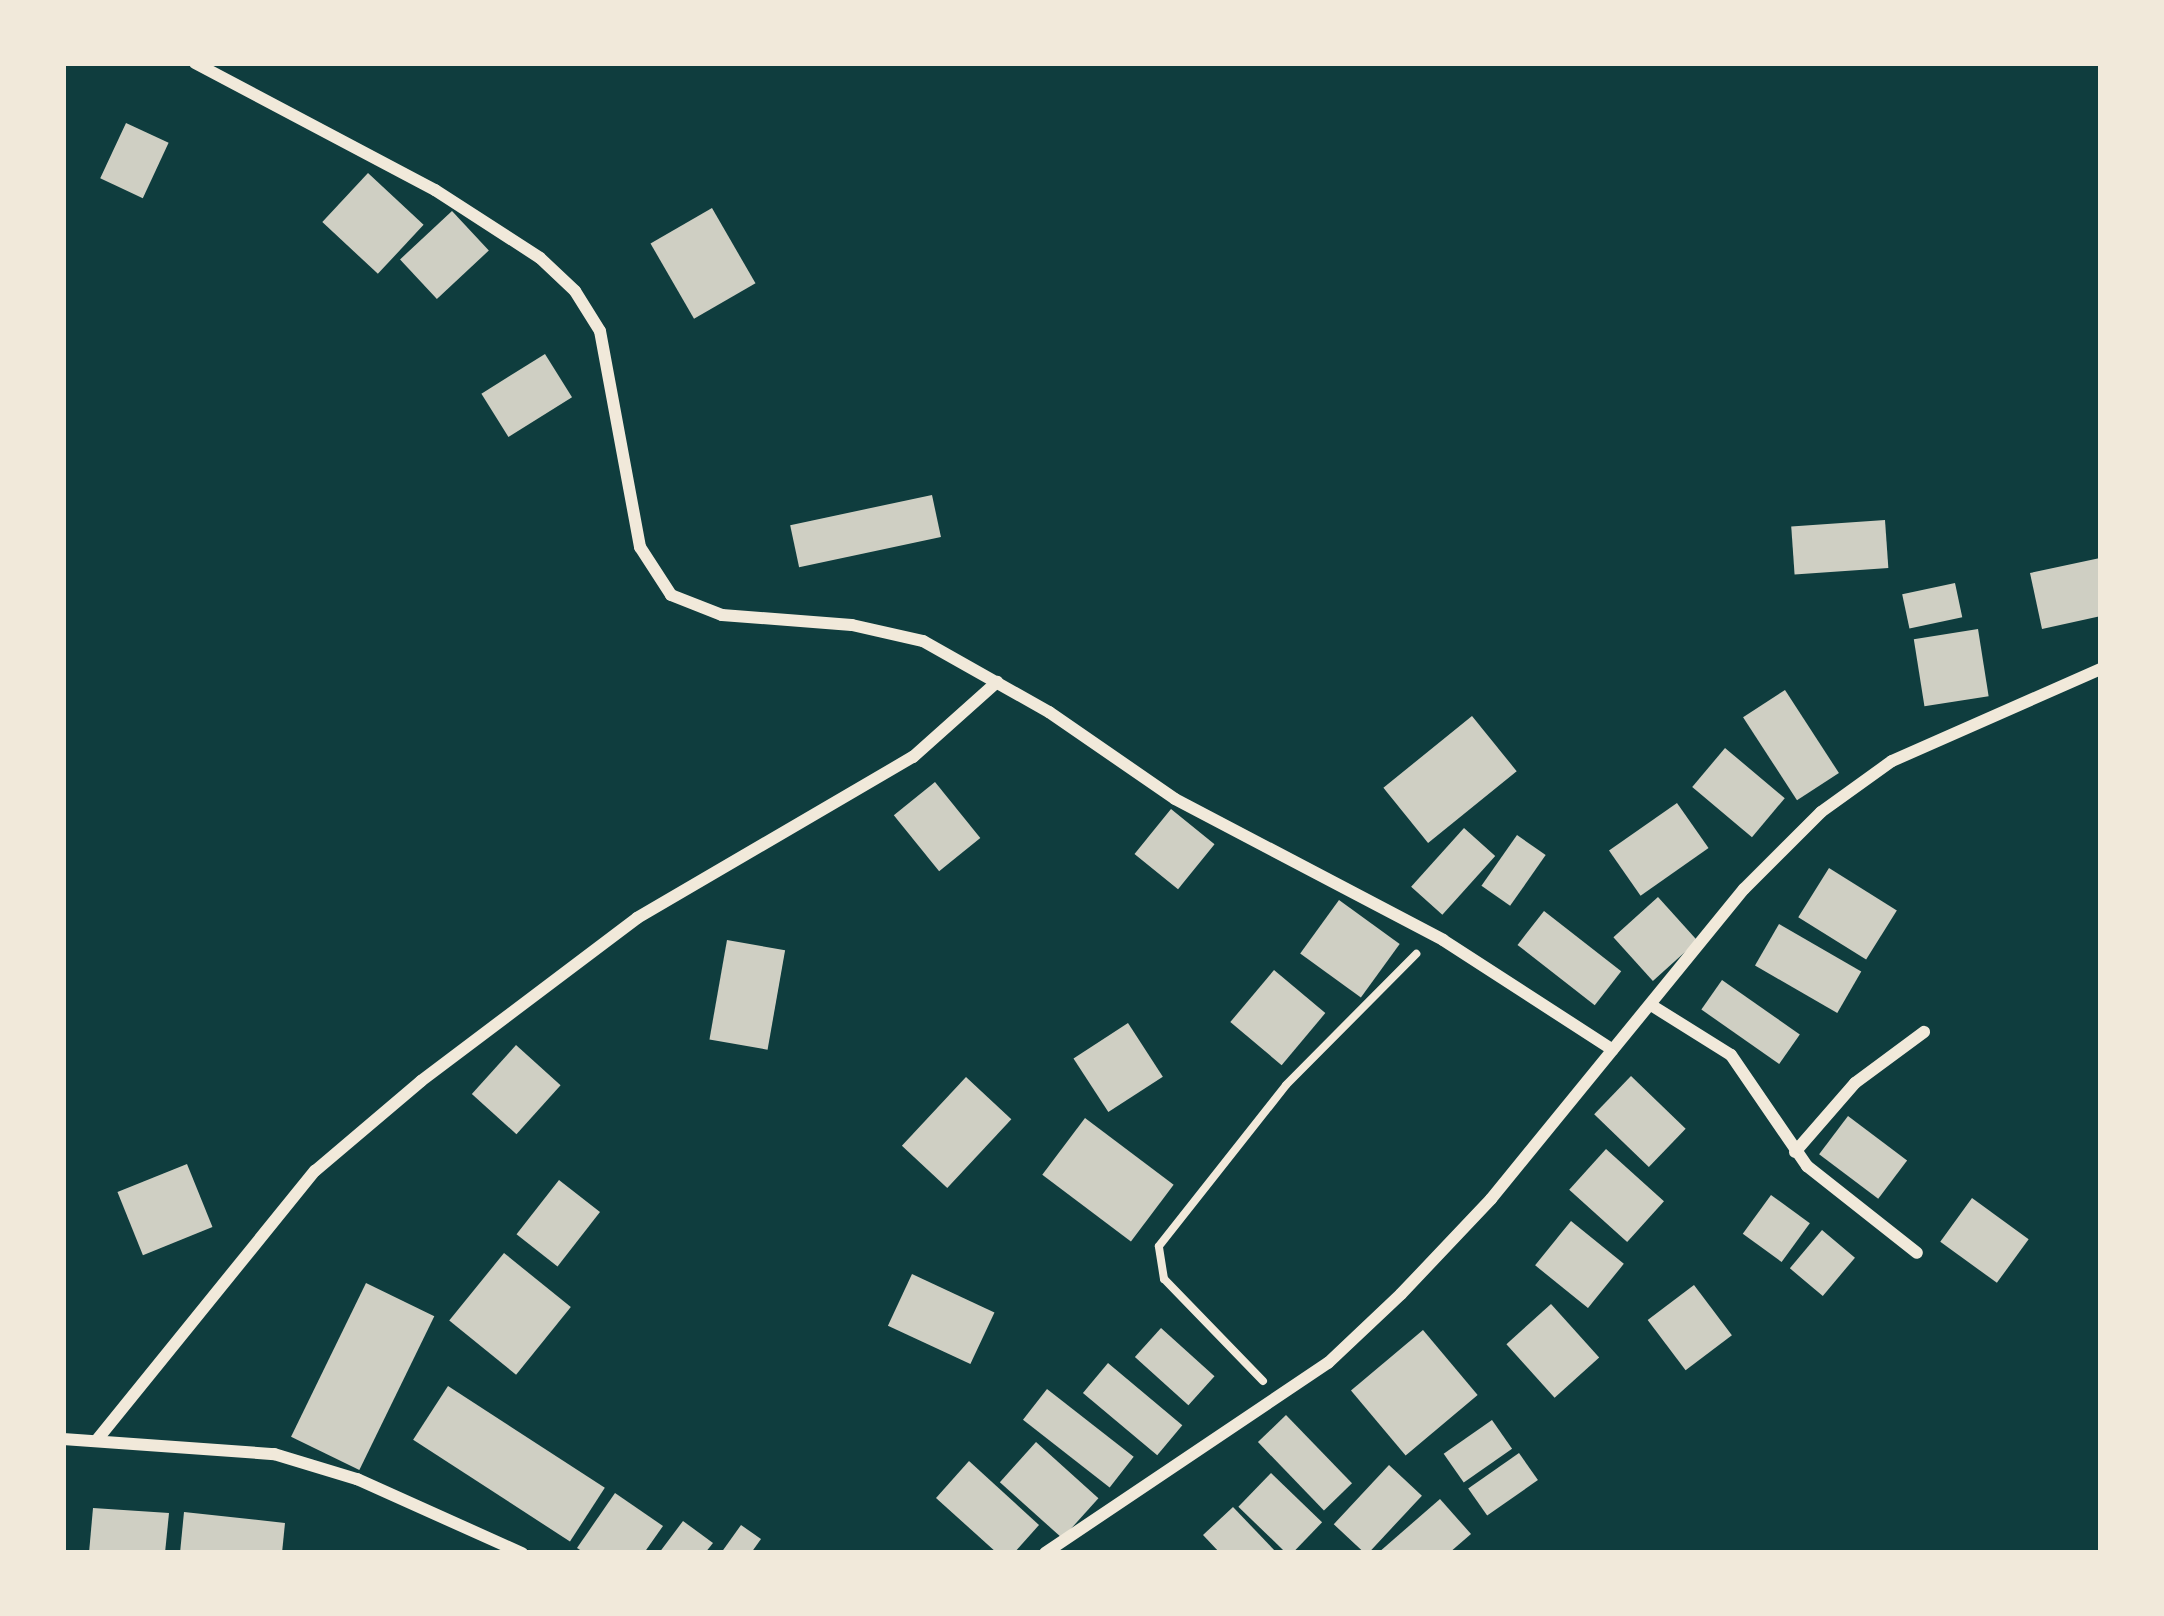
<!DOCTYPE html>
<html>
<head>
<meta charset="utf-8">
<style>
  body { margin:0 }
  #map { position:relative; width:2164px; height:1616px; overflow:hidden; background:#0f3d3e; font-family:Jost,sans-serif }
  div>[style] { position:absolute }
  .building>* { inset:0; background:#cfcfc3; transform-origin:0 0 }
  .path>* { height:8px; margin:-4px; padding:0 4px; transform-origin:4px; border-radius:4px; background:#f1e9da }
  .minor>* { height:12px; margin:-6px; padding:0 6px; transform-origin:6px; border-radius:6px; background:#f1e9da }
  span { translate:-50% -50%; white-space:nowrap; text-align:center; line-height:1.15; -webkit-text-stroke:9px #f1e9da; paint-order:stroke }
  .frame { position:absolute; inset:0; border:66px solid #f1e9da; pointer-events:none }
</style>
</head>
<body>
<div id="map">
  <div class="building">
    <div style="left:126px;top:123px;width:47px;height:61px;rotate:25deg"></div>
    <div style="left:368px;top:173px;width:76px;height:67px;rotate:43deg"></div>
    <div style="left:712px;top:208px;width:87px;height:71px;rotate:60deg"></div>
    <div style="left:452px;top:211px;width:54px;height:71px;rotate:47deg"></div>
    <div style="left:545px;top:354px;width:51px;height:75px;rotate:58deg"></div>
    <div style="left:932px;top:495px;width:43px;height:145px;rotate:78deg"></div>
    <div style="left:1885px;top:520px;width:48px;height:94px;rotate:86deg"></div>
    <div style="clip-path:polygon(2100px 558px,2101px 616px,2042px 629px,2030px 573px)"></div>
    <div style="left:1955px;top:583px;width:35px;height:54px;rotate:78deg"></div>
    <div style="left:1978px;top:629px;width:68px;height:65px;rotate:81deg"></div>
    <div style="left:1785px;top:690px;width:99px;height:50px;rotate:57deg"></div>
    <div style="left:1472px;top:716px;width:71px;height:114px;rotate:51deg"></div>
    <div style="left:1725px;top:748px;width:78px;height:51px;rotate:40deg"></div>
    <div style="left:935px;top:782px;width:72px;height:53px;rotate:51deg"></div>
    <div style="left:1677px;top:803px;width:55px;height:83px;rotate:55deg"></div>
    <div style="left:1171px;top:809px;width:56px;height:58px;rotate:39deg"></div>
    <div style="left:1464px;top:828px;width:42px;height:79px;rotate:42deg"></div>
    <div style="left:1517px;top:835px;width:35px;height:62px;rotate:35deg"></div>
    <div style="left:1829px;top:868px;width:80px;height:58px;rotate:32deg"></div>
    <div style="left:1658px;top:897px;width:59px;height:60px;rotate:48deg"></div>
    <div style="left:1339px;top:900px;width:75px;height:66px;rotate:36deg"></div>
    <div style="left:1544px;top:911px;width:98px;height:43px;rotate:38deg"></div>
    <div style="left:1779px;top:924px;width:95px;height:48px;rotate:30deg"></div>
    <div style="left:727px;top:940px;width:59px;height:101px;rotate:10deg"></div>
    <div style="left:1274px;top:970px;width:67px;height:68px;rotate:40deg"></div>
    <div style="left:1722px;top:980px;width:95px;height:36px;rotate:35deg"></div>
    <div style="left:1128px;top:1023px;width:64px;height:65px;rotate:57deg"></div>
    <div style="left:516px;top:1045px;width:60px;height:66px;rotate:42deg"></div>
    <div style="left:1631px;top:1076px;width:76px;height:53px;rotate:44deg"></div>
    <div style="left:966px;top:1077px;width:62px;height:94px;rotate:43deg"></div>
    <div style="left:1848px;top:1116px;width:74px;height:48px;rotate:37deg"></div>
    <div style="left:1085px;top:1118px;width:111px;height:71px;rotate:37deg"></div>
    <div style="left:1606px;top:1149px;width:78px;height:55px;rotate:42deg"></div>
    <div style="left:187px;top:1164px;width:68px;height:75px;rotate:68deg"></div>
    <div style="left:559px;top:1180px;width:52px;height:69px;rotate:38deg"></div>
    <div style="left:1771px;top:1195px;width:48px;height:48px;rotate:36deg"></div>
    <div style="left:1972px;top:1198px;width:70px;height:54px;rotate:36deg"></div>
    <div style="left:1571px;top:1221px;width:68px;height:57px;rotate:39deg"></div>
    <div style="left:1822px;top:1230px;width:43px;height:50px;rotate:40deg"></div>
    <div style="left:504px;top:1253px;width:86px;height:87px;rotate:39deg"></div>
    <div style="left:912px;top:1274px;width:91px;height:57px;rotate:25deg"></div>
    <div style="left:366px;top:1283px;width:76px;height:171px;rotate:26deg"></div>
    <div style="left:1694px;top:1285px;width:63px;height:58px;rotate:53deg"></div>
    <div style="left:1551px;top:1304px;width:72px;height:60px;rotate:48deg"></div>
    <div style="left:1161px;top:1328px;width:72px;height:39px;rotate:42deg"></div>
    <div style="left:1423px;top:1330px;width:85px;height:94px;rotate:50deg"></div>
    <div style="left:1108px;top:1363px;width:97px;height:39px;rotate:40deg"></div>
    <div style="left:448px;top:1386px;width:187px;height:64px;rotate:33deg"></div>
    <div style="left:1047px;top:1389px;width:110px;height:39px;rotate:38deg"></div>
    <div style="left:1286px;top:1415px;width:95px;height:39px;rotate:46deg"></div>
    <div style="left:1492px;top:1420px;width:35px;height:59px;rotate:55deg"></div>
    <div style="left:1036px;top:1442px;width:84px;height:54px;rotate:42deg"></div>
    <div style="left:1519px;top:1453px;width:33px;height:62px;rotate:55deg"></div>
    <div style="clip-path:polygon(969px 1461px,1039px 1525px,1014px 1553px,997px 1553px,936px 1498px)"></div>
    <div style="left:1389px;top:1465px;width:45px;height:81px;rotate:43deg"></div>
    <div style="left:1271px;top:1473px;width:71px;height:47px;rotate:44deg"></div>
    <div style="clip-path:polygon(615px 1493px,663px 1526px,644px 1553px,585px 1553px,577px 1548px)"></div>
    <div style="clip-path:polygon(1440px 1499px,1471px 1534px,1449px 1553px,1378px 1553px)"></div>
    <div style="clip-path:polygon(1233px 1507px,1277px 1553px,1220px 1553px,1203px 1535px)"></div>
    <div style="clip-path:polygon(93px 1508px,169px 1513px,165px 1553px,89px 1553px)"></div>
    <div style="clip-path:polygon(184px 1512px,285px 1523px,282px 1553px,180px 1553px)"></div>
    <div style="clip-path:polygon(683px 1521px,713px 1543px,705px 1553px,659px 1553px)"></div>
    <div style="clip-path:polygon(741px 1525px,761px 1539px,751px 1553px,721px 1553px)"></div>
  </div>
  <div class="path">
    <div style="left:1263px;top:1381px;width:142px;rotate:-134.1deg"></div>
    <div style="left:1164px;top:1279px;width:33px;rotate:-99deg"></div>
    <div style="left:1159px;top:1246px;width:205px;rotate:-51.7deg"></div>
    <div style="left:1286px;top:1085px;width:185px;rotate:-45.2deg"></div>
  </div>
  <div class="minor">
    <div style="left:195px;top:63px;width:272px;rotate:27.9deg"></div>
    <div style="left:435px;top:190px;width:125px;rotate:32.9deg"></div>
    <div style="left:540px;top:258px;width:48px;rotate:43.3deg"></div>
    <div style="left:575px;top:291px;width:47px;rotate:58deg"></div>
    <div style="left:600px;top:331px;width:220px;rotate:79.5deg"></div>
    <div style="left:640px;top:547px;width:57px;rotate:57.1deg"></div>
    <div style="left:671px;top:595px;width:55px;rotate:21.4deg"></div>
    <div style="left:722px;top:615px;width:130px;rotate:4.4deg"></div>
    <div style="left:852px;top:625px;width:73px;rotate:12.7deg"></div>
    <div style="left:923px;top:641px;width:145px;rotate:29.4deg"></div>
    <div style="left:1049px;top:712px;width:153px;rotate:34.6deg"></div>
    <div style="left:1175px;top:799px;width:303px;rotate:27.7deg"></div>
    <div style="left:1443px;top:940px;width:202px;rotate:32.9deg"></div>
    <div style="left:1651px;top:1005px;width:94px;rotate:32deg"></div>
    <div style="left:1731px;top:1055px;width:135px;rotate:55.6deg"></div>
    <div style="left:1807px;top:1166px;width:140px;rotate:38.3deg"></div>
    <div style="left:1795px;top:1152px;width:91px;rotate:-49deg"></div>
    <div style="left:1855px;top:1083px;width:86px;rotate:-36.5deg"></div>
    <div style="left:63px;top:1439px;width:212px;rotate:4.1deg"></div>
    <div style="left:274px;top:1454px;width:87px;rotate:16.8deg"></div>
    <div style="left:357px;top:1479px;width:181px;rotate:24.2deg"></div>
    <div style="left:96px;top:1441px;width:348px;rotate:-51deg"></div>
    <div style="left:315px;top:1171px;width:139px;rotate:-40.3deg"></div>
    <div style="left:421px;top:1081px;width:271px;rotate:-37deg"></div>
    <div style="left:637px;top:918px;width:320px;rotate:-30.3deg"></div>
    <div style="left:913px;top:757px;width:113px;rotate:-41.8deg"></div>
    <div style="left:1045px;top:1553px;width:341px;rotate:-33.9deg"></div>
    <div style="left:1328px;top:1363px;width:100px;rotate:-43.4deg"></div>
    <div style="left:1401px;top:1294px;width:131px;rotate:-46.5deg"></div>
    <div style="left:1491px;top:1199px;width:400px;rotate:-50.8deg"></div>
    <div style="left:1744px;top:889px;width:109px;rotate:-45deg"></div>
    <div style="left:1821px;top:812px;width:87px;rotate:-35.7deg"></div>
    <div style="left:1892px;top:761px;width:228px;rotate:-23.8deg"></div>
  </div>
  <div class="frame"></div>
</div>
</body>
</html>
